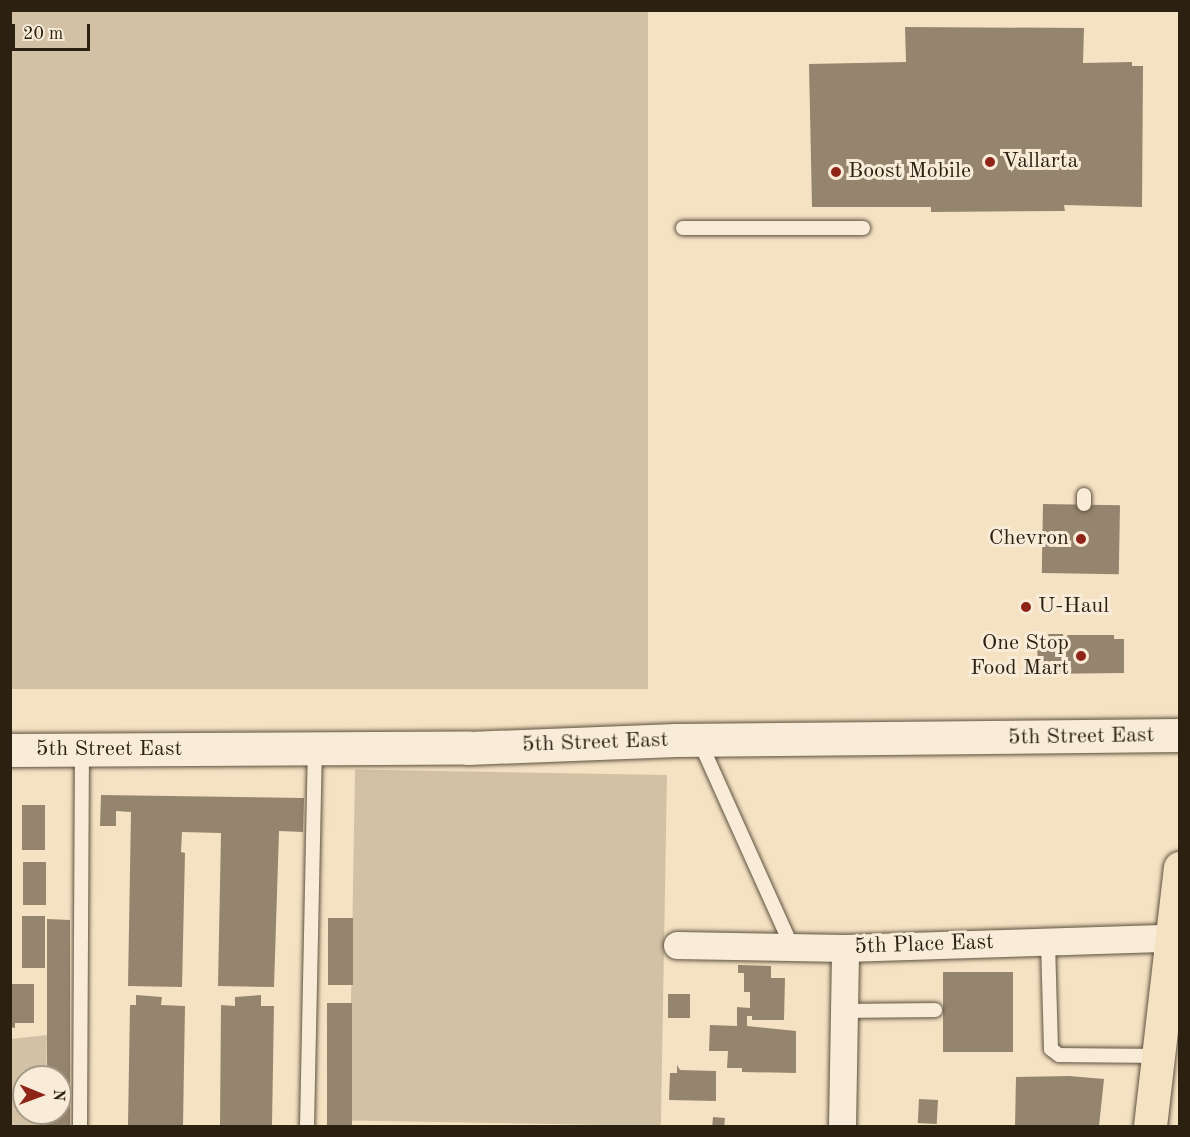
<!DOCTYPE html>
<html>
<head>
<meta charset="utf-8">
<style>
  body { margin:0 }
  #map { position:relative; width:1190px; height:1137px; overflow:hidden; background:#f5e2c3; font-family:"Old Standard TT",serif }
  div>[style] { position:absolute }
  .green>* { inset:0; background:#d3c1a5; transform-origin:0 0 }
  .building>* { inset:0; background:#95856e; transform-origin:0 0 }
  .roads { filter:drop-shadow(0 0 2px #5e513e) drop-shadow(0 0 2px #5e513e) }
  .service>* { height:14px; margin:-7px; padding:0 7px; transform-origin:7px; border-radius:7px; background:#f8ecd8 }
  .minor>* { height:27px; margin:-13.5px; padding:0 13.5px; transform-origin:13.5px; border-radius:13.5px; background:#f8ecd8 }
  .tertiary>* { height:33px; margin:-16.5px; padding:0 16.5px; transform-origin:16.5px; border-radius:16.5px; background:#f8ecd8 }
  .trunk>* { height:33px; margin:-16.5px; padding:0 16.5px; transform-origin:16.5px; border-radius:16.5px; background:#f5e2c3 }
  .dots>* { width:16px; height:16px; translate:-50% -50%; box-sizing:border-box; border:3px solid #f8ecd8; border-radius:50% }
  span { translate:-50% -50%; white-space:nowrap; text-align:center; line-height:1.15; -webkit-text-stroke:6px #f8ecd8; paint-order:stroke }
  .poi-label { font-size:22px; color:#2c2111 }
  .left { translate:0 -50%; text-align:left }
  .right { translate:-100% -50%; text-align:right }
  .street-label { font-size:22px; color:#2c2111 }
  .frame { position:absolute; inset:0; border:12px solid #2c2111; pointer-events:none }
  .north { position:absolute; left:12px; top:1065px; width:60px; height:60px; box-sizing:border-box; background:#f8ecd8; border:2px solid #a69b88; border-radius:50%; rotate:91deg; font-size:16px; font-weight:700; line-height:24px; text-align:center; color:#2c2111 }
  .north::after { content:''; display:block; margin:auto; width:21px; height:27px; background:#8f2418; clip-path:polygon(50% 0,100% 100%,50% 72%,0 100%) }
  .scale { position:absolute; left:12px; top:24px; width:78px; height:27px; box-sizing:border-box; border:3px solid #2c2111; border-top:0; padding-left:8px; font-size:18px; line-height:21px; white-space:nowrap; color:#2c2111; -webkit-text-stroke:4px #f8ecd8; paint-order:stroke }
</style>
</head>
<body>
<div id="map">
  <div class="green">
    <div style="left:11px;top:10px;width:637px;height:679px"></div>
    <div style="left:667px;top:775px;width:351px;height:312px;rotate:91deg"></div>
    <div style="clip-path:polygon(47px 1035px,46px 1077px,24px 1077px,24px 1113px,46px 1113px,45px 1126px,11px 1126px,11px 1039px)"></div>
  </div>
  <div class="building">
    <div style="clip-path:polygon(905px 27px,1084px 28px,1083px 63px,1132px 62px,1132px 66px,1143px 66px,1142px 207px,1064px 205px,1065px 211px,931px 212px,931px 207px,812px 207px,809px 64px,906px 62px)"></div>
    <div style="left:1043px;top:504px;width:77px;height:69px;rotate:1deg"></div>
    <div style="clip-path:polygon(1048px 634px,1063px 634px,1064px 639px,1068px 635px,1114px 635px,1114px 639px,1124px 639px,1124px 673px,1038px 674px,1037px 639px,1049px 638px)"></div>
    <div style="clip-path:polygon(101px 795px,304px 798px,303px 832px,279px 831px,274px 987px,218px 986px,221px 833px,182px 832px,181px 852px,185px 853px,182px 987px,128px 986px,131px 812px,116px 811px,116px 826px,100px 826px)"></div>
    <div style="left:22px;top:805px;width:23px;height:45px"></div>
    <div style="left:23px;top:862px;width:23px;height:43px"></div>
    <div style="left:22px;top:916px;width:23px;height:52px"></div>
    <div style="left:328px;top:918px;width:25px;height:67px"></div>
    <div style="clip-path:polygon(47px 919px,70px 920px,70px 1126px,46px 1126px,46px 1113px,60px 1113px,60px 1077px,47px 1077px)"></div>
    <div style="clip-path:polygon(738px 965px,771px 966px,771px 978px,785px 978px,784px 1020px,752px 1020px,752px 1016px,747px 1016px,747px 1026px,796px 1031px,796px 1073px,742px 1072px,742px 1068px,727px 1068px,728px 1051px,709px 1051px,710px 1025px,737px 1026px,737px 1007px,750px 1008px,750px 992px,744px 992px,744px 973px,738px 973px)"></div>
    <div style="left:943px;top:972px;width:70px;height:80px"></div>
    <div style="clip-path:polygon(12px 984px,34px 984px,34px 1023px,15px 1023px,15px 1028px,10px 1027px)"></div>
    <div style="left:668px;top:994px;width:22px;height:24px"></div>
    <div style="clip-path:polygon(136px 995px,162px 997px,161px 1005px,185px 1006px,183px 1126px,128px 1126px,130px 1005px,136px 1005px)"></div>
    <div style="clip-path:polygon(261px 995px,261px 1006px,274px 1006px,272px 1126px,220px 1126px,221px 1005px,235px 1006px,235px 997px)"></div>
    <div style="left:327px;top:1003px;width:25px;height:123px"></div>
    <div style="clip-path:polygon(677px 1065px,680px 1070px,716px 1071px,716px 1101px,669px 1100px,670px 1073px,677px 1073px)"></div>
    <div style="clip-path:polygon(1069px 1076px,1104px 1079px,1099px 1126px,1015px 1126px,1016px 1077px)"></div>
    <div style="left:919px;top:1099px;width:19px;height:24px;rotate:3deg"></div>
    <div style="left:713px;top:1117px;width:12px;height:9px;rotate:5deg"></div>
  </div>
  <div class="roads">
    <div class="service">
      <div style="left:683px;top:228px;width:180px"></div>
      <div style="left:1084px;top:495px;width:9px;rotate:90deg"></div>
      <div style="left:699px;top:740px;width:227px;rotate:65.8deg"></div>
      <div style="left:1048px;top:942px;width:107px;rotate:88.4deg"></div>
      <div style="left:1051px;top:1049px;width:10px;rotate:37deg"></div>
      <div style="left:1059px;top:1055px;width:98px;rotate:0.6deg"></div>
      <div style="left:844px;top:1011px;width:91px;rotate:-0.6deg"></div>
      <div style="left:80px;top:1126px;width:376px;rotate:-89.7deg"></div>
      <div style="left:307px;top:1126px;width:376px;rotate:-88.8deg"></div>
    </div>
    <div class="minor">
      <div style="left:677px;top:945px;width:168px;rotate:1deg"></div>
      <div style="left:845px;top:948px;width:325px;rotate:-1.8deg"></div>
      <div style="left:842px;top:1126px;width:178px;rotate:-89deg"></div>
    </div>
    <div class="tertiary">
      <div style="left:10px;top:750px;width:458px;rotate:-0.3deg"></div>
      <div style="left:468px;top:748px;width:208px;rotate:-2.2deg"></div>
      <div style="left:676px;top:740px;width:504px;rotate:-0.57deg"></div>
    </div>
    <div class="trunk">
      <div style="left:1150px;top:1126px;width:260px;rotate:-83.4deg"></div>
    </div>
  </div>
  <div class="dots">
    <div style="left:990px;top:162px;background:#8f2418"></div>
    <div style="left:836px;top:172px;background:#8f2418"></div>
    <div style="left:1081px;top:539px;background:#8f2418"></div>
    <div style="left:1026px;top:607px;background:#8f2418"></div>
    <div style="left:1081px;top:656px;background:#8f2418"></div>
  </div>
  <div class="poi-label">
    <span class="left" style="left:1002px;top:162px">Vallarta</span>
    <span class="left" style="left:848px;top:172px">Boost Mobile</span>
    <span class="right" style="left:1069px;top:539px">Chevron</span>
    <span class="left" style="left:1038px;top:607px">U-Haul</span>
    <span class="right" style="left:1069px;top:656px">One Stop<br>Food Mart</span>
  </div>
  <div class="street-label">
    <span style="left:1081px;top:737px;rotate:-1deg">5th Street East</span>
    <span style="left:595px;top:743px;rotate:-2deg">5th Street East</span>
    <span style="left:109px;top:750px">5th Street East</span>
    <span style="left:924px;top:945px;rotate:-2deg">5th Place East</span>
  </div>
  <div class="frame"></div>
  <div class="north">N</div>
  <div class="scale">20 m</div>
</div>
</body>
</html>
